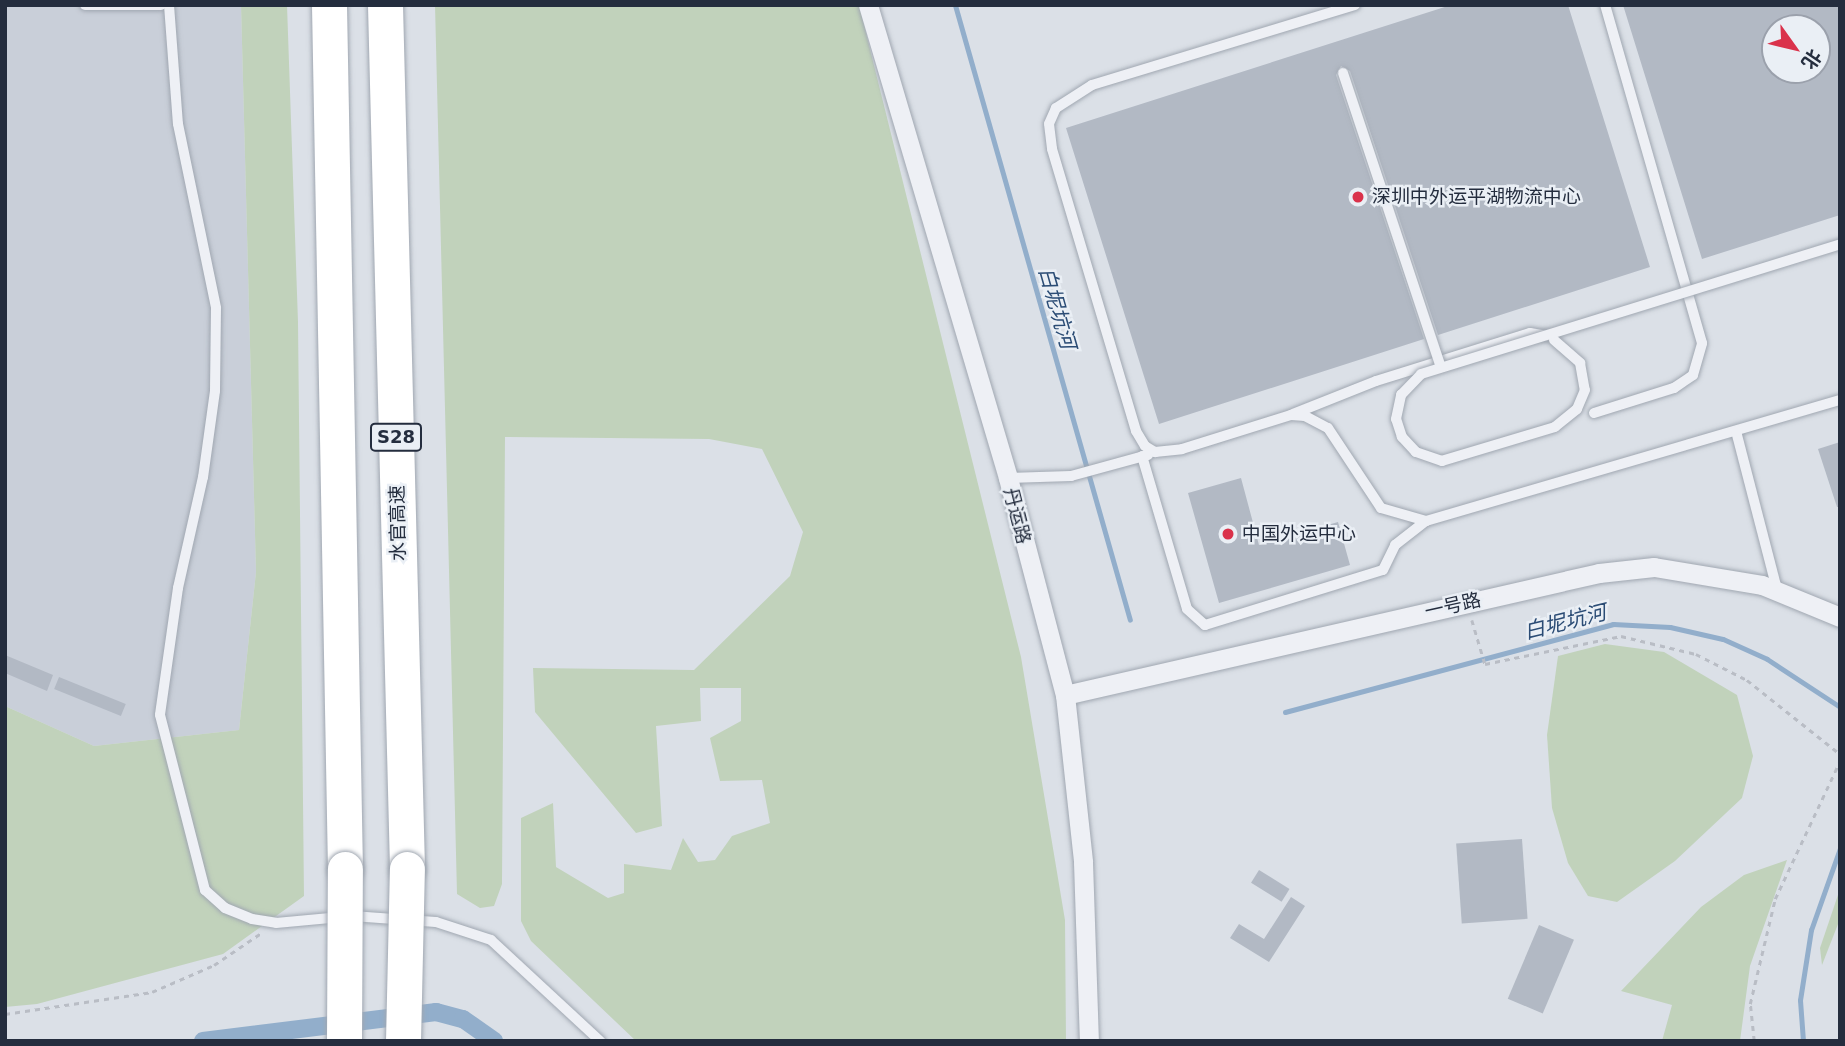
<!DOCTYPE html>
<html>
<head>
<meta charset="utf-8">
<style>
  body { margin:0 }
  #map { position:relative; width:1845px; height:1046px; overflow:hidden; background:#dbe0e7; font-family:"DejaVu Sans","Noto Sans SC",sans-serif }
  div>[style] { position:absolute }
  .built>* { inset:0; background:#c9cfd9 }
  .green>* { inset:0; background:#c1d2bb }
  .stream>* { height:5px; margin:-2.5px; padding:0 2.5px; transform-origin:2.5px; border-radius:2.5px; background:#92aecb }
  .canal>* { height:18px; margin:-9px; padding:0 9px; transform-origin:9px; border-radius:9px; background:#92aecb }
  .building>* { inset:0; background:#b2b9c4; transform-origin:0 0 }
  .path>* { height:2.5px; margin-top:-1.25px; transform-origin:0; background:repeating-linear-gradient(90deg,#b9bdc5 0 5px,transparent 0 10px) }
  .roads { filter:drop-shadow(0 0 2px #a0a7b1) drop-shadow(0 0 2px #a0a7b1) }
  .lane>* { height:10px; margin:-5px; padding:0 5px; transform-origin:5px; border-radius:5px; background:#eef0f5 }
  .street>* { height:19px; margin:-9.5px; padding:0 9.5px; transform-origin:9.5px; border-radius:9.5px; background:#eef0f5 }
  .highway>* { height:35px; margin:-17.5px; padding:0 17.5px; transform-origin:17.5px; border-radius:17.5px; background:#fff }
  .bridges { filter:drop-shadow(0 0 2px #a0a7b1) drop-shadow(0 0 2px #a0a7b1) }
  .lane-bridge>* { height:10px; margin:-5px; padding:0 5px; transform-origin:5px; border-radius:5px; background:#eef0f5 }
  .highway-bridge>* { height:35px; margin:-17.5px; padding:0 17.5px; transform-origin:17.5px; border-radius:17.5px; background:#fff }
  .dots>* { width:19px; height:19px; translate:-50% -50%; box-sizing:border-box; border:4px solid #eaeff5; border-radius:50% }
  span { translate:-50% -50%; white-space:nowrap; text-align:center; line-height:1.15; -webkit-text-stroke:5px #eaeff5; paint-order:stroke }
  .shield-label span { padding:2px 5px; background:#eaeff5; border:2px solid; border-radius:5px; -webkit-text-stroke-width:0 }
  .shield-label { font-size:18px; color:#242d3e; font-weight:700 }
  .poi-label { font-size:19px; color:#242d3e }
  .left { translate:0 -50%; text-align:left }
  .street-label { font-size:19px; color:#242d3e }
  .water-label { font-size:21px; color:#2b4c75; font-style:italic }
  .frame { position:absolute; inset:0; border:7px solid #242d3e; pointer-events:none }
  .north { position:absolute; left:1761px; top:14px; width:70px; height:70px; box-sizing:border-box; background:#eaeff5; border:2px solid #9ba1ac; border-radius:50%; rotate:124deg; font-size:19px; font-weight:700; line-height:28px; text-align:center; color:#242d3e }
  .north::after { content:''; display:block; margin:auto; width:24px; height:32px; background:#da324b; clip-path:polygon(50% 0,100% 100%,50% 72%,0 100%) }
</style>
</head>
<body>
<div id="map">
  <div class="built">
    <div style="clip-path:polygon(5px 5px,241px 5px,256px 572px,239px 730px,94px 746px,5px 706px)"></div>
  </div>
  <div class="green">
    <div style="clip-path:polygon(241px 5px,287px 5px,298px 322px,304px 896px,223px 954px,37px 1004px,5px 1007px,5px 706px,94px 746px,239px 730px,256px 572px)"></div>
    <div style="clip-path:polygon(435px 5px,859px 5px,1021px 657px,1065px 920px,1066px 1041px,636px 1041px,531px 941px,521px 921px,521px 818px,553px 803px,556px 867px,608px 898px,624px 893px,624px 864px,671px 870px,683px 838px,698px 862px,715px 860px,732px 836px,770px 823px,762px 780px,720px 781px,710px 738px,741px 721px,741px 688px,700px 688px,701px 721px,656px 726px,662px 826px,636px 833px,535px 712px,533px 668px,694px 670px,790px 576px,803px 532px,762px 449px,709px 439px,505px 437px,502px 884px,494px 906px,480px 908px,457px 894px)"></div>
    <div style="clip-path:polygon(1605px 644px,1664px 652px,1737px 695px,1753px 756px,1742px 798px,1675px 861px,1617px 902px,1588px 896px,1568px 863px,1552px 808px,1547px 735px,1558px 656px)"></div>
    <div style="clip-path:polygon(1787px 860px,1750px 966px,1740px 1041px,1662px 1041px,1672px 1005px,1621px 991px,1701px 907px,1744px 875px)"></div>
    <div style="clip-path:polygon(1840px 889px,1840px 919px,1822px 965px,1820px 948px)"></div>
  </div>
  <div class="stream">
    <div style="left:955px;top:5px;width:639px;rotate:74.12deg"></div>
    <div style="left:1285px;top:712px;width:340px;rotate:-15deg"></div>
    <div style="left:1613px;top:624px;width:57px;rotate:3deg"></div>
    <div style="left:1670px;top:627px;width:54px;rotate:12.8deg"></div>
    <div style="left:1723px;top:639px;width:48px;rotate:24.4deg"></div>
    <div style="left:1767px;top:659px;width:87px;rotate:33.3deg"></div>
    <div style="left:1803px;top:1041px;width:41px;rotate:-94.2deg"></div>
    <div style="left:1800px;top:1000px;width:71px;rotate:-81.1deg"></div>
    <div style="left:1811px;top:930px;width:87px;rotate:-70.5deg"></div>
  </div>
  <div class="canal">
    <div style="left:203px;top:1041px;width:235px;rotate:-7.1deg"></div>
    <div style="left:436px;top:1012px;width:28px;rotate:15deg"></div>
    <div style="left:463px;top:1019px;width:38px;rotate:35deg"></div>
  </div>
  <div class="building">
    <div style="clip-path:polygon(1451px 5px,1568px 5px,1650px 267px,1438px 335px,1350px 71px,1341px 66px,1336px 75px,1424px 339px,1159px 424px,1066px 128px)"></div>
    <div style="clip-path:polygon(evenodd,1623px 5px,1840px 5px,1840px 215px,1702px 259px,1623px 5px,1775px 28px,1817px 28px,1817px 70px,1775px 70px,1775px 28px)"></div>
    <div style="clip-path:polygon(1840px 442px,1840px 507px,1837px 507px,1818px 449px)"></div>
    <div style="clip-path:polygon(1241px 478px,1259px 545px,1338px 522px,1350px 565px,1219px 603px,1188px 493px)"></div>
    <div style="clip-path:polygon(5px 655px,53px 675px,47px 691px,5px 673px)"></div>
    <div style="left:59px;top:677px;width:72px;height:13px;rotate:22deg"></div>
    <div style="left:1522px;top:839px;width:80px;height:66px;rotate:86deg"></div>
    <div style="left:1259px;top:870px;width:36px;height:15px;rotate:32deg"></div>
    <div style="clip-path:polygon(1291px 897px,1305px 906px,1269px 962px,1230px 938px,1239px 924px,1264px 939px)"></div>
    <div style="left:1539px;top:925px;width:38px;height:80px;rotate:23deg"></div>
  </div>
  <div class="path">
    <div style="left:1472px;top:620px;width:46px;rotate:73.5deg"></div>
    <div style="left:1485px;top:664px;width:139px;rotate:-11.6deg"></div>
    <div style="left:1621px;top:636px;width:77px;rotate:13.5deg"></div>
    <div style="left:1696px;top:654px;width:57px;rotate:27deg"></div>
    <div style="left:1747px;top:680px;width:119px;rotate:38.5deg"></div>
    <div style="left:5px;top:1014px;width:149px;rotate:-8.5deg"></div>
    <div style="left:152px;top:992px;width:68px;rotate:-23.5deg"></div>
    <div style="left:214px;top:965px;width:57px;rotate:-34.2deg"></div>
    <div style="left:1754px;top:1041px;width:37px;rotate:-96deg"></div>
    <div style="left:1750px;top:1004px;width:108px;rotate:-76.6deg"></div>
    <div style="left:1775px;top:899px;width:153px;rotate:-64.8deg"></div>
  </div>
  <div class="roads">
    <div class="lane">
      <div style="left:85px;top:5px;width:76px"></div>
      <div style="left:169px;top:5px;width:119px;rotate:85.7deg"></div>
      <div style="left:178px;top:124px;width:188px;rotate:78.3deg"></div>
      <div style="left:216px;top:308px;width:83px;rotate:90.7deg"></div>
      <div style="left:215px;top:391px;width:87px;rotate:97.9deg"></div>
      <div style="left:203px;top:477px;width:114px;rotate:102.7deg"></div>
      <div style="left:178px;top:588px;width:128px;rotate:98.1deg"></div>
      <div style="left:160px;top:715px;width:181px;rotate:75.6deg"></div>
      <div style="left:205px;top:890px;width:27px;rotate:42deg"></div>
      <div style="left:225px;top:908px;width:29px;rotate:22deg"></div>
      <div style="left:252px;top:919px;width:24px;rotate:9deg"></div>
      <div style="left:276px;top:923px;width:76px;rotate:-5.3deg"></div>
      <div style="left:352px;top:916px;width:84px;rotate:4.1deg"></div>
      <div style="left:436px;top:922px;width:58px;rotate:18.1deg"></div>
      <div style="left:491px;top:940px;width:149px;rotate:42.8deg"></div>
      <div style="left:1355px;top:5px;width:275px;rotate:163.1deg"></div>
      <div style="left:1092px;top:85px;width:43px;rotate:147.4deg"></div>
      <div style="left:1056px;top:108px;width:17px;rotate:114deg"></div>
      <div style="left:1049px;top:124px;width:25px;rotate:83deg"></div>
      <div style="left:1052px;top:149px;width:294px;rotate:73.4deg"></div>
      <div style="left:1136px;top:431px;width:17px;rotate:59deg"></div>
      <div style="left:1145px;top:446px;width:12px;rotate:31deg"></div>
      <div style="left:1155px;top:452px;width:27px;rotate:-6deg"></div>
      <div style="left:1182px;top:449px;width:114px;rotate:-17.3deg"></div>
      <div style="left:1291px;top:415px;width:14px;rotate:4deg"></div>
      <div style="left:1305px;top:416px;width:26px;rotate:28deg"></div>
      <div style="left:1328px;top:428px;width:96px;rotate:56.5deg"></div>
      <div style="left:1381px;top:508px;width:47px;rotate:16.1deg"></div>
      <div style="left:1426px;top:521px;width:431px;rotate:-16.3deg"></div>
      <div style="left:1594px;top:413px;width:84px;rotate:-17.4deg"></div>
      <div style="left:1674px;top:388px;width:23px;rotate:-34deg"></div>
      <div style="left:1693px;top:375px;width:33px;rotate:-74deg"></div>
      <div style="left:1702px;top:343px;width:352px;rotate:-106deg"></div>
      <div style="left:1293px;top:414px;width:89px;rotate:-21.7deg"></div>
      <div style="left:1376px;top:381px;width:161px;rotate:-17.3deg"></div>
      <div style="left:1530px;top:333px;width:18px;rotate:9deg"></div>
      <div style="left:1736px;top:431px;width:164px;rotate:75.5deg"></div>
      <div style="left:1142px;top:456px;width:159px;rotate:73.6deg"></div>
      <div style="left:1187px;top:609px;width:24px;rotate:42deg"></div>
      <div style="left:1205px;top:625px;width:186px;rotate:-17.2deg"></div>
      <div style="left:1383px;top:570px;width:28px;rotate:-64deg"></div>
      <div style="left:1395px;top:545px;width:39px;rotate:-38deg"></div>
      <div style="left:1008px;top:478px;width:63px;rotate:-1.8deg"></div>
      <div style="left:1071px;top:476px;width:80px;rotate:-15.3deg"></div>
    </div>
    <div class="street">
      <div style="left:868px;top:5px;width:493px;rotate:73.5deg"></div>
      <div style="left:1008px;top:478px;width:224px;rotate:75.3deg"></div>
      <div style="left:1065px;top:695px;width:168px;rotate:83.8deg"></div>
      <div style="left:1083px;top:862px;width:179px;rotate:88.1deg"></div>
      <div style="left:1065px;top:695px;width:548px;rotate:-12.87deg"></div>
      <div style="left:1599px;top:573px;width:55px;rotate:-6.2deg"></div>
      <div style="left:1654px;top:567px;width:109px;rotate:9.5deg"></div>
      <div style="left:1762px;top:585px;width:84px;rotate:22.3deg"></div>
    </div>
    <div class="highway">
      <div style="left:329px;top:5px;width:864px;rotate:88.94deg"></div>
      <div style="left:385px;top:5px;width:864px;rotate:88.54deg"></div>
    </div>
  </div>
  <div class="bridges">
    <div class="lane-bridge">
      <div style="left:1343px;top:73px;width:310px;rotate:71.6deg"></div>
      <div style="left:1554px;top:340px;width:35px;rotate:41deg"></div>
      <div style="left:1580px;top:363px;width:27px;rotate:80deg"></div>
      <div style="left:1585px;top:390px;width:21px;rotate:113deg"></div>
      <div style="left:1577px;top:409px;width:28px;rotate:141deg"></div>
      <div style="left:1555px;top:427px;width:118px;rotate:163.3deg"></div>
      <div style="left:1442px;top:461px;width:28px;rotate:-161deg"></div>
      <div style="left:1416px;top:452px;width:21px;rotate:-133deg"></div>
      <div style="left:1402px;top:437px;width:19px;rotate:-108deg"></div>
      <div style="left:1396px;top:419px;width:25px;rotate:-78deg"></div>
      <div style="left:1401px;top:395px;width:29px;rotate:-46deg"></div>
      <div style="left:1421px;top:374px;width:439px;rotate:-17.2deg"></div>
    </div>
    <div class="highway-bridge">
      <div style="left:344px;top:1041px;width:172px;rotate:-89.7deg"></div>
      <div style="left:403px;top:1041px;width:172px;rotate:-88.7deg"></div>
    </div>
  </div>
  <div class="dots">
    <div style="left:1358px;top:197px;background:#da324b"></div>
    <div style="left:1228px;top:534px;background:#da324b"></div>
  </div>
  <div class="shield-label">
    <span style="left:396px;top:437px">S28</span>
  </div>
  <div class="poi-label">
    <span class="left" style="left:1372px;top:197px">深圳中外运平湖物流中心</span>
    <span class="left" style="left:1242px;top:534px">中国外运中心</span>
  </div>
  <div class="street-label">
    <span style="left:1017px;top:516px;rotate:76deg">丹运路</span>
    <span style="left:398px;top:523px;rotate:-91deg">水官高速</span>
    <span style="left:1453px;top:606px;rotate:-13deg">一号路</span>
  </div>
  <div class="water-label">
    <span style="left:1057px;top:308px;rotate:74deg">白坭坑河</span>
    <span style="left:1565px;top:622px;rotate:-14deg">白坭坑河</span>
  </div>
  <div class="frame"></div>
  <div class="north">北</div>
</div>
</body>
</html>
